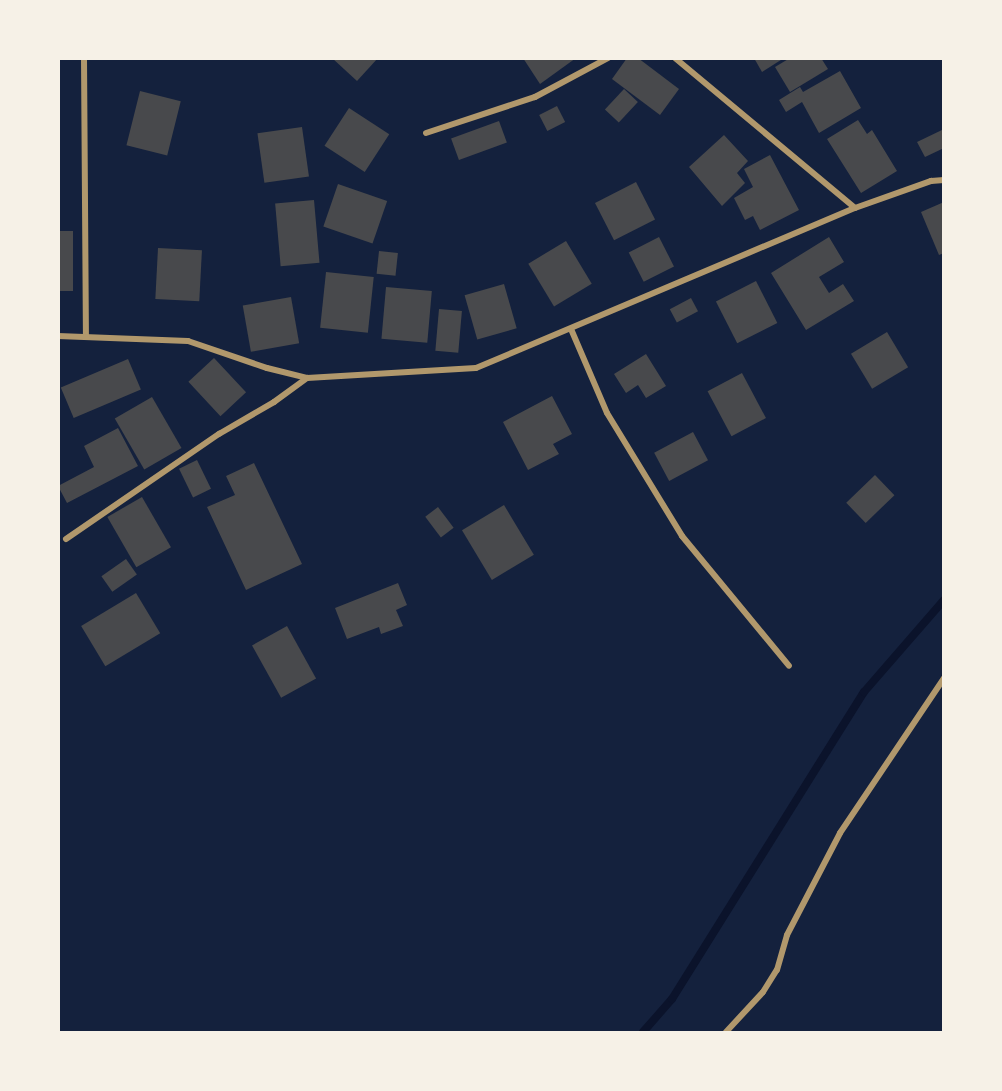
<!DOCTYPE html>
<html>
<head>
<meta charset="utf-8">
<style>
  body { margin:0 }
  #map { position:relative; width:1002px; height:1091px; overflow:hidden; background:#14213d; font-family:Spectral,serif }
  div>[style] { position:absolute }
  .stream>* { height:8px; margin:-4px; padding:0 4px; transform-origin:4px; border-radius:4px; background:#0b132b }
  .building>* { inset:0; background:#48494c; transform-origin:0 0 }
  .minor>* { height:6px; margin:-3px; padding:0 3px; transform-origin:3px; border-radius:3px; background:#b1986c }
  span { translate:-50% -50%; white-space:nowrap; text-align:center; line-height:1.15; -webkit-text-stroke:4.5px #f6f1e7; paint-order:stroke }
  .frame { position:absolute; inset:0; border:60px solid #f6f1e7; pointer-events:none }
</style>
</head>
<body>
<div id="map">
  <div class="stream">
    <div style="left:643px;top:1032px;width:44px;rotate:-48.7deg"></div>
    <div style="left:672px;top:999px;width:362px;rotate:-58deg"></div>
    <div style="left:864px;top:692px;width:122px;rotate:-49deg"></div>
  </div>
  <div class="building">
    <div style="clip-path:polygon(332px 58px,378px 58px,357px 81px)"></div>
    <div style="clip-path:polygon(523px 58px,576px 58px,540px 84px)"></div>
    <div style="clip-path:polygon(627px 58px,638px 58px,679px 89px,660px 115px,612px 79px)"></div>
    <div style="clip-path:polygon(754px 58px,784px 58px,762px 72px)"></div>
    <div style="clip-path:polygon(790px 58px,821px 58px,828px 69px,790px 92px,775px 67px)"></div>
    <div style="clip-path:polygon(840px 71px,861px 108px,819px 133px,802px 102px,786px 112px,779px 100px,800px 87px,803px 92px)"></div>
    <div style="left:624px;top:89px;width:19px;height:28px;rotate:43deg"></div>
    <div style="left:140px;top:91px;width:42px;height:56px;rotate:14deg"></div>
    <div style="left:557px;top:106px;width:18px;height:20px;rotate:63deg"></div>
    <div style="left:349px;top:108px;width:48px;height:45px;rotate:33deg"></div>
    <div style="clip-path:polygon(858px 120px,867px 134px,872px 130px,897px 171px,861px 193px,827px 139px)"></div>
    <div style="left:499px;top:121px;width:23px;height:51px;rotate:70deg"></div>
    <div style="left:302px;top:127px;width:50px;height:45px;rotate:82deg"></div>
    <div style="clip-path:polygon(944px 129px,944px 148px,925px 157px,917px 142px)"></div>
    <div style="clip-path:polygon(724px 135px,748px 161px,737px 173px,745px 183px,722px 206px,689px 167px)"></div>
    <div style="clip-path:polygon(770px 155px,799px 210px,760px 230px,753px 216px,745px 220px,734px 198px,753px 187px,744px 169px)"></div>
    <div style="left:636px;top:182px;width:42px;height:46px;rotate:63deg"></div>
    <div style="left:338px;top:184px;width:52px;height:45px;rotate:19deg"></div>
    <div style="left:314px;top:200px;width:63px;height:39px;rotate:85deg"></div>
    <div style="clip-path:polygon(944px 202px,944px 253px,939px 255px,921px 212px)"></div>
    <div style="left:58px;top:231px;width:15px;height:60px"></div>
    <div style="left:659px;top:237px;width:33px;height:34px;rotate:63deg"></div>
    <div style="clip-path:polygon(829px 237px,844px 262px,819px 277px,829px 293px,843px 284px,854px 301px,806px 330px,771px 273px)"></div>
    <div style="left:566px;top:241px;width:50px;height:44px;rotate:59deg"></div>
    <div style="left:158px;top:248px;width:44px;height:51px;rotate:3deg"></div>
    <div style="left:379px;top:251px;width:19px;height:23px;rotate:6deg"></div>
    <div style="left:326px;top:272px;width:48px;height:56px;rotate:6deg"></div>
    <div style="left:756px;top:281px;width:47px;height:45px;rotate:63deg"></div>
    <div style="left:504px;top:284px;width:46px;height:41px;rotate:74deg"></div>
    <div style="left:386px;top:287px;width:46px;height:52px;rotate:5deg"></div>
    <div style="left:291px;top:297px;width:47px;height:49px;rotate:80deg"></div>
    <div style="left:691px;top:298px;width:15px;height:24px;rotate:62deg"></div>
    <div style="left:439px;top:309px;width:23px;height:42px;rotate:5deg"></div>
    <div style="left:887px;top:332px;width:41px;height:42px;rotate:59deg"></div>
    <div style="clip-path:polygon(646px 354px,666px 386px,646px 398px,638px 385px,626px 393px,614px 374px)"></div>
    <div style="left:214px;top:358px;width:47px;height:35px;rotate:47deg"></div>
    <div style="left:128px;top:359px;width:33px;height:73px;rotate:67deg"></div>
    <div style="left:742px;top:373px;width:51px;height:39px;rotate:62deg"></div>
    <div style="clip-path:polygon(552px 396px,572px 434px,553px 444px,559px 454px,528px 470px,503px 422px)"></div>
    <div style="left:152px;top:397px;width:59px;height:43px;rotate:60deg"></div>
    <div style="clip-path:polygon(118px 428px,138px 466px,67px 503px,58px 486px,94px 467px,84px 446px)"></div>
    <div style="left:693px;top:432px;width:32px;height:44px;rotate:62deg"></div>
    <div style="left:197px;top:460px;width:32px;height:20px;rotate:64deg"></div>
    <div style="clip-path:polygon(254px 463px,302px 564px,246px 590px,207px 507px,235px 495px,226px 476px)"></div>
    <div style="left:875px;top:475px;width:28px;height:40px;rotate:46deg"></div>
    <div style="left:142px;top:497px;width:58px;height:40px;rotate:60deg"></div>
    <div style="left:504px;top:505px;width:58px;height:49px;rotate:59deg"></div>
    <div style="left:438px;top:507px;width:26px;height:16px;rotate:53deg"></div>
    <div style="left:126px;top:559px;width:19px;height:30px;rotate:55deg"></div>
    <div style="clip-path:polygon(398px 583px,407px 605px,396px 610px,403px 626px,381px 634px,379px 627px,347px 639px,335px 608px)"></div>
    <div style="left:136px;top:593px;width:47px;height:64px;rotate:59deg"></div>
    <div style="left:287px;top:626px;width:60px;height:40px;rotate:61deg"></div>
  </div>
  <div class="minor">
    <div style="left:84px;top:58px;width:278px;rotate:89.6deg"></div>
    <div style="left:675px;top:58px;width:234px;rotate:39.8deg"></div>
    <div style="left:426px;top:133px;width:115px;rotate:-18.3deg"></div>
    <div style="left:535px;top:97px;width:83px;rotate:-28.1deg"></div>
    <div style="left:571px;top:329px;width:91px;rotate:66.8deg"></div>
    <div style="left:607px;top:413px;width:144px;rotate:58.6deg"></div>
    <div style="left:682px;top:536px;width:168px;rotate:50.5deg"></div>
    <div style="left:58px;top:336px;width:130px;rotate:2.2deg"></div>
    <div style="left:188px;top:341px;width:83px;rotate:18.9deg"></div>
    <div style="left:267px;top:368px;width:41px;rotate:14deg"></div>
    <div style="left:307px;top:378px;width:169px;rotate:-3.4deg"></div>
    <div style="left:476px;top:368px;width:411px;rotate:-22.9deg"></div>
    <div style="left:855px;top:208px;width:81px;rotate:-19.6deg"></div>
    <div style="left:931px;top:181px;width:13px;rotate:-4deg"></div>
    <div style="left:66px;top:539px;width:186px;rotate:-34.5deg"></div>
    <div style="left:219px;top:434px;width:64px;rotate:-30.2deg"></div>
    <div style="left:274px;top:402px;width:41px;rotate:-36deg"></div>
    <div style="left:726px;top:1032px;width:54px;rotate:-47.2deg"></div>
    <div style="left:763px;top:992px;width:26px;rotate:-58deg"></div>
    <div style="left:777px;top:970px;width:36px;rotate:-74deg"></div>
    <div style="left:787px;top:935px;width:115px;rotate:-62.5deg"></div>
    <div style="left:840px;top:833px;width:187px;rotate:-56.1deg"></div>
  </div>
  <div class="frame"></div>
</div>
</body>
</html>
